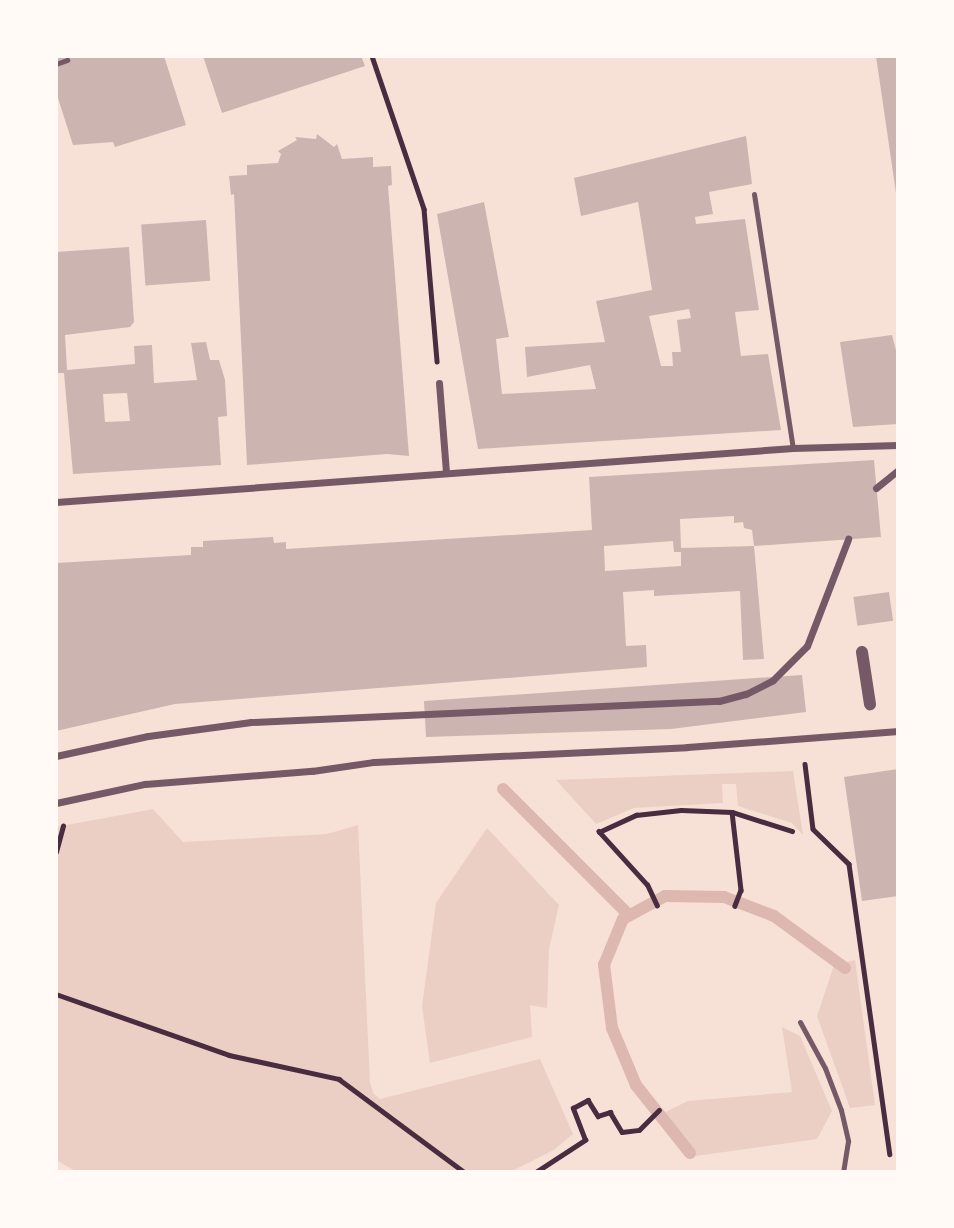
<!DOCTYPE html>
<html>
<head>
<meta charset="utf-8">
<style>
  body { margin:0 }
  #map { position:relative; width:954px; height:1228px; overflow:hidden; background:#f7e1d7; font-family:Ubuntu,sans-serif }
  div>[style] { position:absolute }
  .green>* { inset:0; background:#ebcfc5 }
  .stream>* { height:12px; margin:-6px; padding:0 6px; transform-origin:6px; border-radius:6px; background:#dcb8b0 }
  .building>* { inset:0; background:#ccb4b1; transform-origin:0 0 }
  .path>* { height:4.5px; margin:-2.25px; padding:0 2.25px; transform-origin:2.25px; border-radius:2.25px; background:#4a2c40 }
  .service>* { height:5px; margin:-2.5px; padding:0 2.5px; transform-origin:2.5px; border-radius:2.5px; background:#755966 }
  .minor>* { height:7px; margin:-3.5px; padding:0 3.5px; transform-origin:3.5px; border-radius:3.5px; background:#755966 }
  .tertiary>* { height:12px; margin:-6px; padding:0 6px; transform-origin:6px; border-radius:6px; background:#755966 }
  span { translate:-50% -50%; white-space:nowrap; text-align:center; line-height:1.15; -webkit-text-stroke:5px #fffaf5; paint-order:stroke }
  .frame { position:absolute; inset:0; border:58px solid #fffaf5; pointer-events:none }
</style>
</head>
<body>
<div id="map">
  <div class="green">
    <div style="clip-path:polygon(793px 771px,803px 835px,792px 823px,738px 806px,736px 784px,722px 784px,723px 803px,634px 808px,596px 824px,556px 780px)"></div>
    <div style="clip-path:polygon(153px 809px,183px 842px,327px 834px,358px 825px,370px 1083px,374px 1094px,380px 1099px,540px 1059px,573px 1134px,554px 1150px,510px 1172px,77px 1172px,56px 1160px,56px 827px)"></div>
    <div style="clip-path:polygon(487px 828px,559px 905px,549px 949px,547px 1008px,530px 1005px,532px 1037px,430px 1063px,422px 1006px,436px 903px)"></div>
    <div style="clip-path:polygon(855px 960px,875px 1105px,850px 1108px,817px 1016px,834px 965px)"></div>
    <div style="clip-path:polygon(782px 1027px,800px 1036px,832px 1111px,817px 1139px,696px 1156px,661px 1114px,688px 1101px,792px 1092px)"></div>
  </div>
  <div class="stream">
    <div style="left:503px;top:789px;width:177px;rotate:45deg"></div>
    <div style="left:690px;top:1153px;width:87px;rotate:-128.5deg"></div>
    <div style="left:636px;top:1085px;width:62px;rotate:-112.8deg"></div>
    <div style="left:612px;top:1028px;width:64px;rotate:-97.2deg"></div>
    <div style="left:604px;top:965px;width:50px;rotate:-67.6deg"></div>
    <div style="left:623px;top:919px;width:48px;rotate:-28.7deg"></div>
    <div style="left:665px;top:896px;width:59px;rotate:1deg"></div>
    <div style="left:724px;top:897px;width:53px;rotate:20.8deg"></div>
    <div style="left:774px;top:916px;width:88px;rotate:36.2deg"></div>
  </div>
  <div class="building">
    <div style="clip-path:polygon(56px 56px,164px 56px,186px 125px,115px 147px,113px 142px,73px 145px,56px 92px)"></div>
    <div style="clip-path:polygon(203px 56px,361px 56px,365px 66px,222px 113px)"></div>
    <div style="clip-path:polygon(876px 56px,898px 56px,898px 193px,896px 193px)"></div>
    <div style="clip-path:polygon(317px 134px,334px 147px,337px 144px,342px 159px,373px 157px,373px 167px,391px 166px,392px 185px,388px 186px,409px 456px,387px 454px,247px 465px,234px 194px,231px 195px,229px 176px,247px 175px,247px 165px,278px 163px,281px 154px,278px 151px,297px 140px,295px 137px,316px 139px)"></div>
    <div style="clip-path:polygon(evenodd,746px 136px,752px 184px,709px 192px,713px 214px,695px 217px,696px 224px,745px 219px,759px 310px,735px 312px,741px 356px,768px 354px,781px 430px,478px 449px,437px 214px,484px 202px,509px 337px,496px 339px,502px 394px,596px 389px,590px 365px,527px 377px,525px 347px,605px 342px,596px 301px,652px 290px,638px 202px,581px 216px,574px 178px,746px 136px,689px 309px,691px 318px,677px 320px,681px 352px,672px 352px,673px 366px,661px 366px,649px 316px,689px 309px)"></div>
    <div style="left:206px;top:220px;width:61px;height:65px;rotate:86deg"></div>
    <div style="clip-path:polygon(evenodd,129px 247px,134px 322px,130px 327px,65px 335px,67px 370px,135px 364px,134px 346px,152px 345px,154px 383px,197px 380px,191px 343px,206px 342px,210px 360px,219px 360px,225px 380px,227px 416px,218px 417px,221px 465px,73px 474px,64px 373px,56px 373px,56px 252px,129px 247px,127px 393px,130px 421px,105px 422px,103px 394px,127px 393px)"></div>
    <div style="clip-path:polygon(892px 335px,898px 358px,898px 424px,853px 427px,840px 342px)"></div>
    <div style="clip-path:polygon(evenodd,874px 460px,881px 537px,754px 546px,752px 530px,744px 528px,743px 522px,734px 523px,734px 516px,680px 519px,681px 548px,754px 546px,764px 659px,743px 660px,740px 591px,654px 596px,654px 590px,623px 592px,626px 646px,646px 645px,647px 667px,175px 704px,56px 731px,56px 563px,191px 555px,191px 547px,203px 547px,203px 541px,273px 537px,274px 543px,286px 542px,286px 549px,592px 530px,589px 477px,874px 460px,673px 541px,674px 552px,681px 552px,681px 566px,605px 571px,604px 546px,673px 541px)"></div>
    <div style="left:889px;top:592px;width:29px;height:36px;rotate:82deg"></div>
    <div style="clip-path:polygon(802px 675px,806px 712px,671px 729px,426px 737px,424px 701px)"></div>
    <div style="clip-path:polygon(898px 769px,898px 896px,862px 901px,844px 777px)"></div>
  </div>
  <div class="path">
    <div style="left:372px;top:56px;width:162px;rotate:71.2deg"></div>
    <div style="left:424px;top:209px;width:153px;rotate:85.1deg"></div>
    <div style="left:805px;top:764px;width:65px;rotate:83deg"></div>
    <div style="left:813px;top:829px;width:50px;rotate:44.2deg"></div>
    <div style="left:849px;top:864px;width:293px;rotate:82deg"></div>
    <div style="left:732px;top:812px;width:79px;rotate:83.4deg"></div>
    <div style="left:741px;top:890px;width:17px;rotate:111deg"></div>
    <div style="left:56px;top:852px;width:27px;rotate:-75deg"></div>
    <div style="left:657px;top:906px;width:23px;rotate:-115deg"></div>
    <div style="left:647px;top:885px;width:72px;rotate:-132.2deg"></div>
    <div style="left:599px;top:832px;width:41px;rotate:-24.7deg"></div>
    <div style="left:636px;top:815px;width:45px;rotate:-6.3deg"></div>
    <div style="left:681px;top:810px;width:51px;rotate:2.2deg"></div>
    <div style="left:732px;top:812px;width:63px;rotate:17.6deg"></div>
    <div style="left:56px;top:994px;width:183px;rotate:19.4deg"></div>
    <div style="left:229px;top:1055px;width:113px;rotate:12.3deg"></div>
    <div style="left:339px;top:1079px;width:156px;rotate:36.6deg"></div>
    <div style="left:536px;top:1172px;width:59px;rotate:-33.1deg"></div>
    <div style="left:585px;top:1140px;width:34px;rotate:-111deg"></div>
    <div style="left:573px;top:1108px;width:17px;rotate:-28deg"></div>
    <div style="left:588px;top:1100px;width:19px;rotate:58deg"></div>
    <div style="left:598px;top:1116px;width:13px;rotate:-18deg"></div>
    <div style="left:610px;top:1112px;width:23px;rotate:59deg"></div>
    <div style="left:622px;top:1132px;width:17px;rotate:-7deg"></div>
    <div style="left:639px;top:1130px;width:28px;rotate:-45deg"></div>
  </div>
  <div class="service">
    <div style="left:56px;top:64px;width:12px;rotate:-20deg"></div>
    <div style="left:754px;top:194px;width:257px;rotate:81.3deg"></div>
    <div style="left:800px;top:1022px;width:52px;rotate:61.5deg"></div>
    <div style="left:825px;top:1068px;width:45px;rotate:69.1deg"></div>
    <div style="left:841px;top:1110px;width:32px;rotate:77deg"></div>
    <div style="left:848px;top:1141px;width:31px;rotate:99deg"></div>
  </div>
  <div class="minor">
    <div style="left:439px;top:383px;width:89px;rotate:85.5deg"></div>
    <div style="left:876px;top:488px;width:28px;rotate:-39deg"></div>
    <div style="left:56px;top:502px;width:739px;rotate:-4.19deg"></div>
    <div style="left:793px;top:448px;width:105px;rotate:-1.6deg"></div>
    <div style="left:56px;top:756px;width:94px;rotate:-12.3deg"></div>
    <div style="left:148px;top:736px;width:104px;rotate:-7.7deg"></div>
    <div style="left:251px;top:722px;width:468px;rotate:-2.6deg"></div>
    <div style="left:719px;top:701px;width:28px;rotate:-15deg"></div>
    <div style="left:746px;top:694px;width:30px;rotate:-27deg"></div>
    <div style="left:773px;top:680px;width:48px;rotate:-45deg"></div>
    <div style="left:807px;top:646px;width:115px;rotate:-69deg"></div>
    <div style="left:56px;top:803px;width:91px;rotate:-12.1deg"></div>
    <div style="left:145px;top:784px;width:168px;rotate:-4.5deg"></div>
    <div style="left:312px;top:771px;width:63px;rotate:-8.3deg"></div>
    <div style="left:374px;top:762px;width:313px;rotate:-2.7deg"></div>
    <div style="left:687px;top:747px;width:212px;rotate:-4.3deg"></div>
  </div>
  <div class="tertiary">
    <div style="left:862px;top:652px;width:53px;rotate:81.3deg"></div>
  </div>
  <div class="frame"></div>
</div>
</body>
</html>
